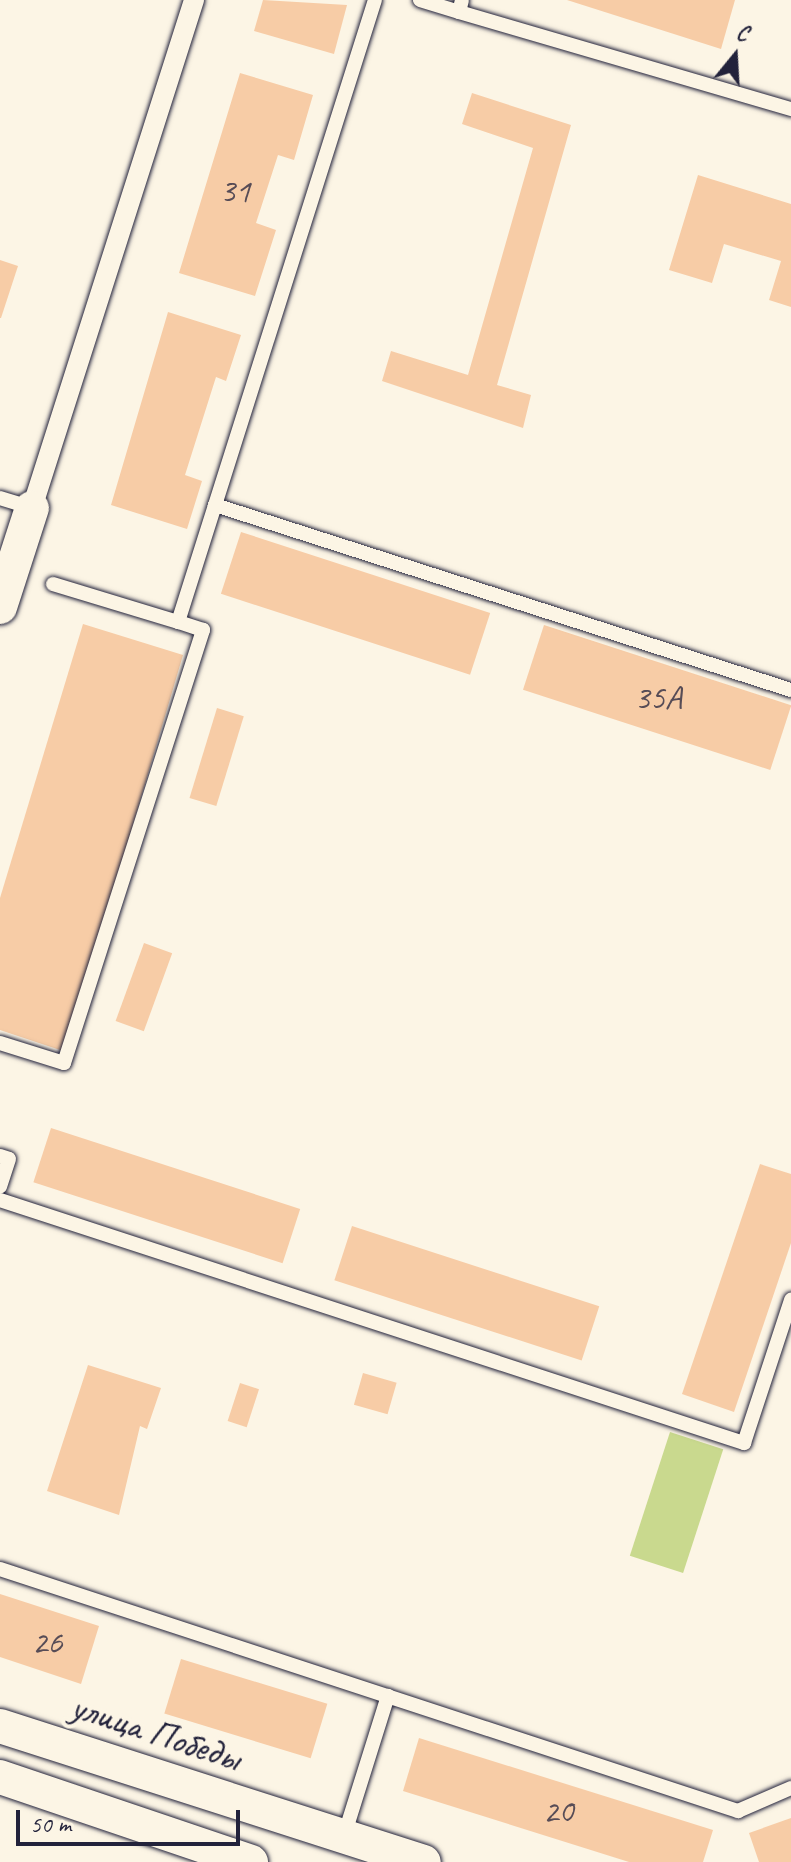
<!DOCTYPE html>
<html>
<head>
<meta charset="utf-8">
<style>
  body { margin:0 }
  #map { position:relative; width:791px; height:1862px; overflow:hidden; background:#fcf5e5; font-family:Caveat,sans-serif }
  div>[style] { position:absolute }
  .green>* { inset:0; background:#c9d98e; transform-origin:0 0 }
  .building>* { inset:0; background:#f7cca6; transform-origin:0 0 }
  .roads { filter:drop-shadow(0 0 2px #22223b) drop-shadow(0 0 2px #22223b) }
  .service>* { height:14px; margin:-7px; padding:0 7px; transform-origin:7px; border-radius:7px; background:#fcf5e5 }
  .pedestrian>* { height:20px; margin:-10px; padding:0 10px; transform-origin:10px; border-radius:10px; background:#fcf5e5 }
  .tertiary>* { height:34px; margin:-17px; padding:0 17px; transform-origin:17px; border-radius:17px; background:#fcf5e5 }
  span { translate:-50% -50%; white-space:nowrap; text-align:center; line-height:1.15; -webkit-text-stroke:8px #fcf5e5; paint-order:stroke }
  .number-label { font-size:34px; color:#574c56 }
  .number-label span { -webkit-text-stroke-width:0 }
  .street-label { font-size:38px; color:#22223b }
  .north { position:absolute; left:695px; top:16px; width:80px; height:80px; -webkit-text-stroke:6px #fcf5e5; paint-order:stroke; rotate:18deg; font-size:22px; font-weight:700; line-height:32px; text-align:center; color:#22223b }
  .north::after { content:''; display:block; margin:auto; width:28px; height:36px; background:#22223b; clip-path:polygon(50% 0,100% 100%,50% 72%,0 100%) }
  .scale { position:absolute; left:16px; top:1810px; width:224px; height:36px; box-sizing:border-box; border:4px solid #22223b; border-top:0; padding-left:10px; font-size:24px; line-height:28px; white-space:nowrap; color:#22223b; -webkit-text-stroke:6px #fcf5e5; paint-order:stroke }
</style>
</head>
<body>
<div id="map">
  <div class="green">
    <div style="left:670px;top:1432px;width:56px;height:130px;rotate:18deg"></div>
  </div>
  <div class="building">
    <div style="clip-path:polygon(263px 0,347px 5px,334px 54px,254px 31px)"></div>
    <div style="clip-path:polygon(567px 0,735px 0,721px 49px)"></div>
    <div style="clip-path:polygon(240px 73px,313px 95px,294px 160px,278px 155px,256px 223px,276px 230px,255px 296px,179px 273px)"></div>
    <div style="clip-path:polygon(472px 93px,571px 125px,497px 385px,531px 395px,523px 428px,382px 381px,391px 351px,468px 375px,533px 148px,462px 124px)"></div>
    <div style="clip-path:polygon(698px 175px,791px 204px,791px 307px,769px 300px,781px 261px,724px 244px,712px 283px,669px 270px)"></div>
    <div style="clip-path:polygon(0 260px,18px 266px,1px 318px,0 318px)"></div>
    <div style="clip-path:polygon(168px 312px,241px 335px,226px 381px,216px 377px,185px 475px,202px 481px,187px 529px,111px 505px)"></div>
    <div style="left:241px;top:532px;width:262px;height:65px;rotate:18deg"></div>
    <div style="clip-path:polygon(83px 624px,183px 655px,66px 1052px,0 1030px,0 898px)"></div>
    <div style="left:544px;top:625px;width:260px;height:68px;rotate:18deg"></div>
    <div style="left:217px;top:708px;width:28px;height:94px;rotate:17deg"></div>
    <div style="left:144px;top:943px;width:30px;height:83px;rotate:20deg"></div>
    <div style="left:51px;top:1128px;width:262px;height:57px;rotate:18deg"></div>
    <div style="clip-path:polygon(760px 1164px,791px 1174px,791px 1243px,734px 1412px,682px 1394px)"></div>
    <div style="left:352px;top:1226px;width:260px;height:57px;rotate:18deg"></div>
    <div style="clip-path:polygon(88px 1365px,161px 1388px,147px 1429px,140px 1426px,119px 1515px,47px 1491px)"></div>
    <div style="left:363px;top:1373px;width:35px;height:33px;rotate:16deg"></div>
    <div style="left:240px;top:1383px;width:20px;height:40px;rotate:18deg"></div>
    <div style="clip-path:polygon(0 1594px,99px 1626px,81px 1684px,0 1657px)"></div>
    <div style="left:181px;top:1659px;width:153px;height:57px;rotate:17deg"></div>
    <div style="clip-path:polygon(419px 1738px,713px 1830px,703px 1862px,629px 1862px,403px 1791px)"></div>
    <div style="clip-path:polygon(791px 1818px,791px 1862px,759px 1862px,749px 1833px)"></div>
  </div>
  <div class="roads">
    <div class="service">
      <div style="left:420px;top:0;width:41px;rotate:17.1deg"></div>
      <div style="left:459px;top:12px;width:12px;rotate:-76deg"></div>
      <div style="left:459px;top:12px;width:346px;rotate:16.3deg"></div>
      <div style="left:0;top:498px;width:34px;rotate:17deg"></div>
      <div style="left:215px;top:505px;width:605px;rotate:17.81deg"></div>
      <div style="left:53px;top:584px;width:131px;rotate:16.9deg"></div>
      <div style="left:178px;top:622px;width:652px;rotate:-72.43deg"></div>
      <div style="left:0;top:1043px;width:67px;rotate:17.4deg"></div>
      <div style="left:64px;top:1063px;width:455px;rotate:-72.2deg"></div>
      <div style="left:203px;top:630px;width:26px;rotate:-162deg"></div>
      <div style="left:0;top:1156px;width:9px;rotate:18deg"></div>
      <div style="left:9px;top:1159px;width:29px;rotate:108deg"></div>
      <div style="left:0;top:1200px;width:783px;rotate:18.09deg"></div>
      <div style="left:744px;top:1443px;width:151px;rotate:-71.8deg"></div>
      <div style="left:0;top:1569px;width:777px;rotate:18.16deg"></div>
      <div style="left:738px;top:1811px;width:58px;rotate:-23.5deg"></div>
      <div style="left:344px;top:1836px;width:147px;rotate:-72.6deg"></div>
    </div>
    <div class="pedestrian">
      <div style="left:32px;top:508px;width:533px;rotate:-72.31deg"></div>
    </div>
    <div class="tertiary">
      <div style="left:0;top:607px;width:104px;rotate:-72.1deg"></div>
      <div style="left:0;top:1726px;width:445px;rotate:17.8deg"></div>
      <div style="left:0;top:1777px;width:265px;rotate:18.7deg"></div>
    </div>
  </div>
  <div class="number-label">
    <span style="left:235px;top:191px">31</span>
    <span style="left:658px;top:698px">35А</span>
    <span style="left:47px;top:1642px">26</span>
    <span style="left:558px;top:1811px">20</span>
  </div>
  <div class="street-label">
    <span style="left:156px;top:1732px;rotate:18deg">улица Победы</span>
  </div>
  <div class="north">С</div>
  <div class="scale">50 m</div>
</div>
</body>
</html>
